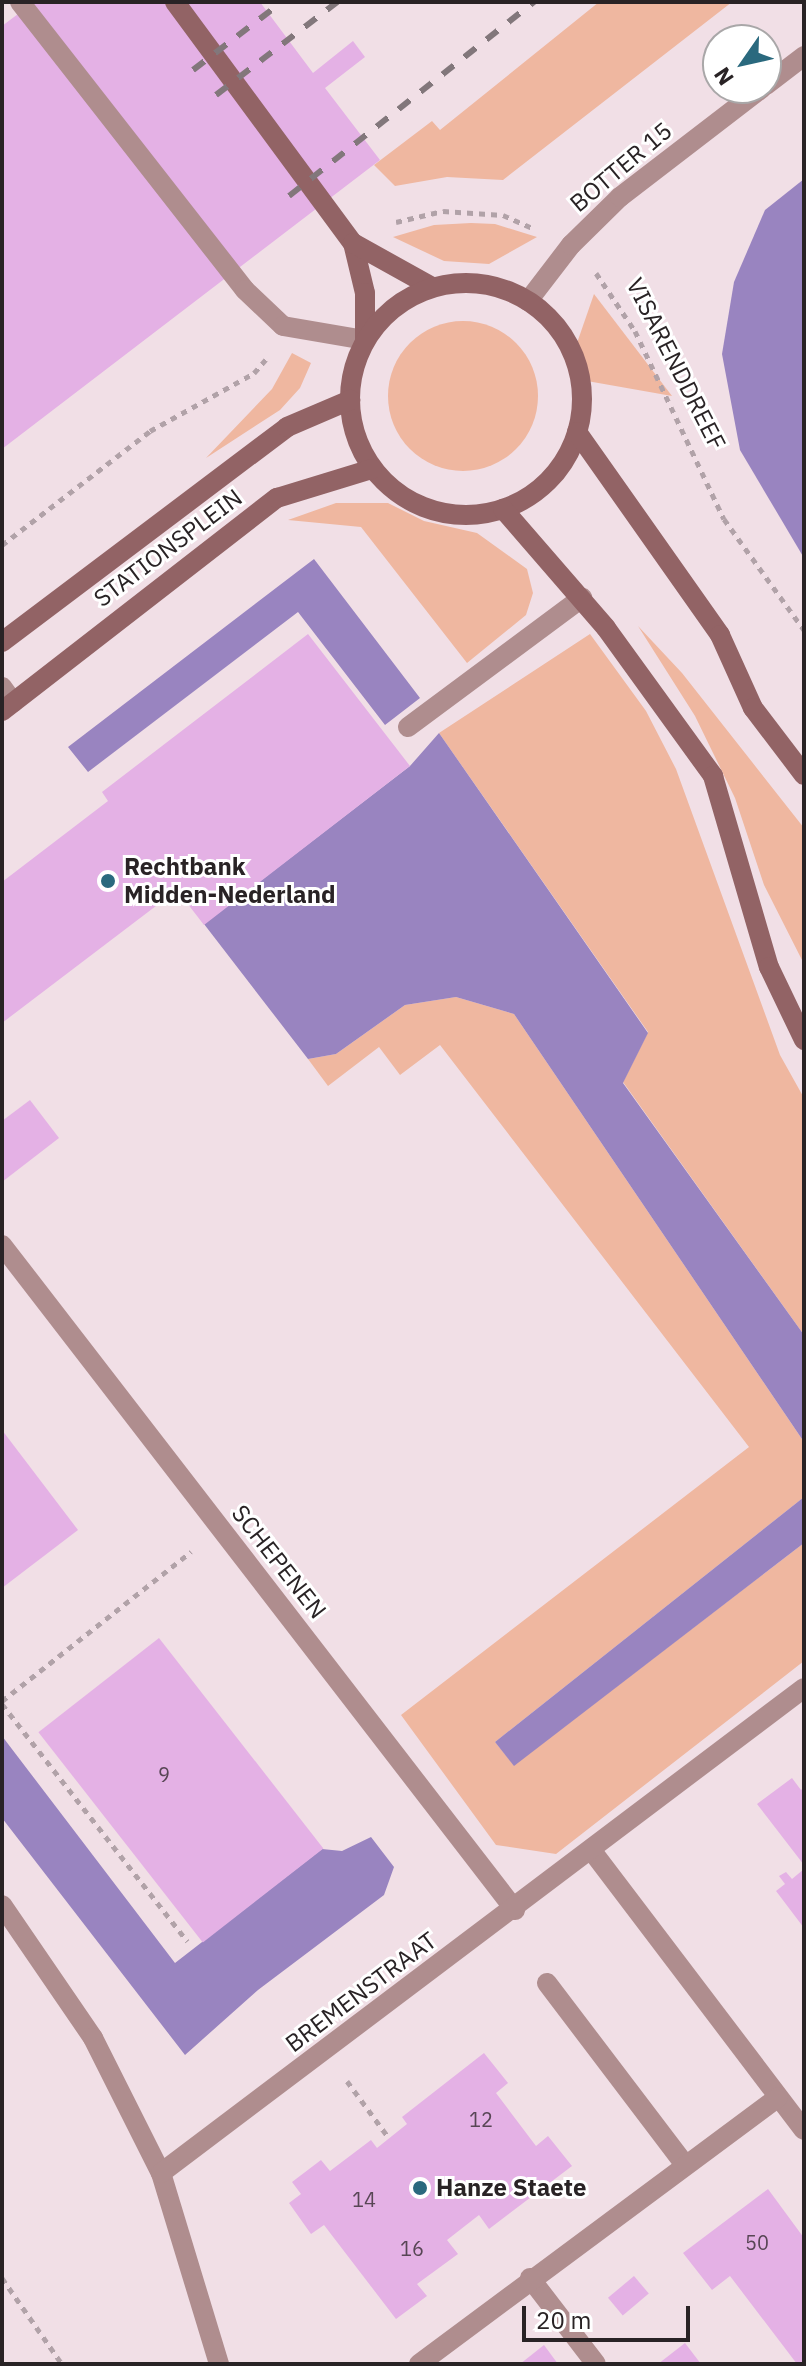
<!DOCTYPE html>
<html>
<head>
<meta charset="utf-8">
<style>
  body { margin:0 }
  #map { position:relative; width:806px; height:2366px; overflow:hidden; background:#f1dfe6; font-family:"IBM Plex Sans",sans-serif }
  div>[style] { position:absolute }
  .green>* { inset:0; background:#efb7a0 }
  .round { border-radius:50% }
  .water>* { inset:0; background:#9984c0 }
  .building>* { inset:0; background:#e4b1e5; transform-origin:0 0 }
  .path>* { height:5px; margin-top:-2.5px; transform-origin:0; background:repeating-linear-gradient(90deg,#b1a2a8 0 6px,transparent 0 12px) }
  .service>* { height:20px; margin:-10px; padding:0 10px; transform-origin:10px; border-radius:10px; background:#af8d8e }
  .pedestrian>* { height:20px; margin:-10px; padding:0 10px; transform-origin:10px; border-radius:10px; background:#af8d8e }
  .minor>* { height:20px; margin:-10px; padding:0 10px; transform-origin:10px; border-radius:10px; background:#af8d8e }
  .secondary>* { height:20px; margin:-10px; padding:0 10px; transform-origin:10px; border-radius:10px; background:#926365 }
  .secondary>.ring { margin:-10px; padding:0; box-sizing:content-box; background:none; border:20px solid #926365; border-radius:50% }
  .rail>* { height:6px; margin-top:-3px; transform-origin:0; background:repeating-linear-gradient(90deg,#82777b 0 14px,transparent 0 28px) }
  .dots>* { width:22px; height:22px; translate:-50% -50%; box-sizing:border-box; border:4px solid #fff; border-radius:50% }
  span { translate:-50% -50%; white-space:nowrap; text-align:center; line-height:1.15; -webkit-text-stroke:6px #fff; paint-order:stroke }
  .number-label { font-size:20px; color:#584655 }
  .number-label span { -webkit-text-stroke-width:0 }
  .street-label { font-size:24px; color:#292325 }
  .poi-label { font-size:24px; color:#292325; font-weight:700 }
  .left { translate:0 -50%; text-align:left }
  .frame { position:absolute; inset:0; border:4px solid #292325; pointer-events:none }
  .north { position:absolute; left:702px; top:24px; width:80px; height:80px; box-sizing:border-box; background:#fff; border:2px solid #a9a7a8; border-radius:50%; rotate:236deg; font-size:22px; font-weight:700; line-height:32px; text-align:center; color:#292325 }
  .north::after { content:''; display:block; margin:auto; width:28px; height:36px; background:#2a697e; clip-path:polygon(50% 0,100% 100%,50% 72%,0 100%) }
  .scale { position:absolute; left:522px; top:2306px; width:168px; height:36px; box-sizing:border-box; border:4px solid #292325; border-top:0; padding-left:10px; font-size:24px; line-height:28px; white-space:nowrap; color:#292325; -webkit-text-stroke:6px #fff; paint-order:stroke }
</style>
</head>
<body>
<div id="map">
  <div class="green">
    <div style="clip-path:polygon(599px 2px,732px 2px,503px 180px,447px 177px,395px 186px,374px 165px,432px 121px,440px 130px)"></div>
    <div style="clip-path:polygon(471px 223px,495px 224px,537px 237px,489px 264px,444px 261px,393px 237px,434px 225px)"></div>
    <div style="clip-path:polygon(594px 294px,672px 396px,587px 381px,577px 343px)"></div>
    <div class="round" style="left:388px;top:321px;width:150px;height:150px"></div>
    <div style="clip-path:polygon(292px 353px,311px 363px,300px 388px,280px 410px,206px 458px,272px 389px)"></div>
    <div style="clip-path:polygon(336px 503px,388px 503px,424px 521px,477px 533px,527px 569px,533px 593px,526px 615px,467px 663px,361px 527px,288px 520px)"></div>
    <div style="clip-path:polygon(638px 626px,682px 673px,804px 828px,804px 964px,764px 885px,735px 798px,695px 716px)"></div>
    <div style="clip-path:polygon(590px 634px,646px 711px,676px 769px,780px 1055px,804px 1098px,804px 1335px,623px 1082px,648px 1032px,439px 733px)"></div>
    <div style="clip-path:polygon(456px 997px,514px 1014px,804px 1442px,804px 1497px,495px 1742px,514px 1765px,804px 1543px,804px 1661px,556px 1854px,496px 1845px,401px 1715px,749px 1447px,440px 1045px,400px 1075px,379px 1047px,328px 1086px,308px 1059px,336px 1054px,405px 1005px)"></div>
  </div>
  <div class="water">
    <div style="clip-path:polygon(804px 179px,804px 558px,740px 450px,722px 354px,734px 282px,765px 210px)"></div>
    <div style="clip-path:polygon(314px 559px,420px 698px,385px 725px,298px 612px,88px 772px,68px 747px)"></div>
    <div style="clip-path:polygon(439px 733px,648px 1033px,623px 1083px,804px 1335px,804px 1442px,514px 1014px,456px 997px,405px 1005px,336px 1054px,308px 1059px,204px 924px,410px 766px)"></div>
    <div style="clip-path:polygon(804px 1497px,804px 1543px,514px 1766px,495px 1742px)"></div>
    <div style="clip-path:polygon(2px 1736px,175px 1963px,322px 1849px,342px 1851px,371px 1837px,394px 1867px,384px 1895px,258px 1990px,185px 2055px,2px 1818px)"></div>
  </div>
  <div class="building">
    <div style="clip-path:polygon(34px 2px,260px 2px,313px 73px,353px 41px,365px 57px,325px 88px,380px 160px,2px 449px,2px 26px)"></div>
    <div style="clip-path:polygon(308px 634px,410px 766px,204px 925px,177px 890px,2px 1023px,2px 882px,108px 801px,102px 792px)"></div>
    <div style="clip-path:polygon(30px 1100px,59px 1138px,2px 1182px,2px 1121px)"></div>
    <div style="clip-path:polygon(2px 1430px,78px 1530px,2px 1588px)"></div>
    <div style="left:159px;top:1638px;width:267px;height:153px;rotate:52deg"></div>
    <div style="clip-path:polygon(792px 1778px,801px 1790px,804px 1787px,804px 1865px,757px 1804px)"></div>
    <div style="clip-path:polygon(804px 1869px,804px 1928px,776px 1891px,785px 1884px,779px 1876px,786px 1872px,792px 1879px)"></div>
    <div style="clip-path:polygon(484px 2053px,508px 2083px,496px 2093px,536px 2146px,548px 2136px,572px 2166px,489px 2229px,479px 2215px,447px 2240px,458px 2254px,417px 2284px,427px 2296px,396px 2319px,324px 2225px,311px 2234px,289px 2203px,301px 2194px,292px 2182px,321px 2160px,330px 2171px,371px 2140px,377px 2148px,407px 2124px,402px 2117px)"></div>
    <div style="clip-path:polygon(768px 2189px,804px 2238px,804px 2364px,797px 2364px,730px 2276px,712px 2290px,683px 2253px)"></div>
    <div style="left:634px;top:2276px;width:23px;height:34px;rotate:50deg"></div>
    <div style="clip-path:polygon(685px 2343px,701px 2364px,658px 2364px)"></div>
    <div style="clip-path:polygon(544px 2345px,558px 2364px,520px 2364px)"></div>
  </div>
  <div class="path">
    <div style="left:396px;top:222px;width:48px;rotate:-13.2deg"></div>
    <div style="left:443px;top:211px;width:60px;rotate:3.8deg"></div>
    <div style="left:503px;top:215px;width:34px;rotate:24deg"></div>
    <div style="left:596px;top:273px;width:70px;rotate:56.1deg"></div>
    <div style="left:635px;top:331px;width:208px;rotate:64.7deg"></div>
    <div style="left:724px;top:519px;width:137px;rotate:54.2deg"></div>
    <div style="left:2px;top:545px;width:187px;rotate:-37.6deg"></div>
    <div style="left:150px;top:431px;width:119px;rotate:-29.1deg"></div>
    <div style="left:254px;top:373px;width:18px;rotate:-49deg"></div>
    <div style="left:2px;top:1701px;width:241px;rotate:-38.3deg"></div>
    <div style="left:2px;top:1704px;width:301px;rotate:52deg"></div>
    <div style="left:347px;top:2081px;width:71px;rotate:53.6deg"></div>
    <div style="left:2px;top:2278px;width:105px;rotate:55.1deg"></div>
  </div>
  <div class="service">
    <div style="left:20px;top:2px;width:365px;rotate:52deg"></div>
    <div style="left:245px;top:290px;width:52px;rotate:43.5deg"></div>
    <div style="left:283px;top:326px;width:83px;rotate:9.7deg"></div>
    <div style="left:408px;top:727px;width:217px;rotate:-36.6deg"></div>
    <div style="left:2px;top:1245px;width:840px;rotate:52.35deg"></div>
  </div>
  <div class="pedestrian">
    <div style="left:2px;top:687px;width:19px;rotate:54deg"></div>
  </div>
  <div class="minor">
    <div style="left:766px;top:85px;width:48px;rotate:-37.3deg"></div>
    <div style="left:528px;top:301px;width:71px;rotate:-52.5deg"></div>
    <div style="left:571px;top:245px;width:69px;rotate:-44.4deg"></div>
    <div style="left:620px;top:197px;width:179px;rotate:-37.5deg"></div>
    <div style="left:592px;top:1851px;width:350px;rotate:52.8deg"></div>
    <div style="left:2px;top:1905px;width:161px;rotate:55.6deg"></div>
    <div style="left:93px;top:2038px;width:151px;rotate:63.3deg"></div>
    <div style="left:161px;top:2173px;width:200px;rotate:73.1deg"></div>
    <div style="left:547px;top:1983px;width:228px;rotate:52.8deg"></div>
    <div style="left:161px;top:2173px;width:805px;rotate:-37.03deg"></div>
    <div style="left:530px;top:2278px;width:108px;rotate:52.5deg"></div>
    <div style="left:419px;top:2364px;width:447px;rotate:-36.6deg"></div>
  </div>
  <div class="secondary">
    <div style="left:175px;top:2px;width:300px;rotate:53.6deg"></div>
    <div style="left:353px;top:243px;width:51px;rotate:76.5deg"></div>
    <div style="left:365px;top:293px;width:47px;rotate:90deg"></div>
    <div style="left:353px;top:243px;width:90px;rotate:29.1deg"></div>
    <div class="ring" style="left:350px;top:283px;width:212px;height:212px"></div>
    <div style="left:577px;top:432px;width:248px;rotate:54.8deg"></div>
    <div style="left:720px;top:635px;width:80px;rotate:65.7deg"></div>
    <div style="left:753px;top:708px;width:84px;rotate:52.7deg"></div>
    <div style="left:503px;top:509px;width:157px;rotate:49.1deg"></div>
    <div style="left:606px;top:628px;width:183px;rotate:54.1deg"></div>
    <div style="left:713px;top:776px;width:199px;rotate:73.7deg"></div>
    <div style="left:769px;top:967px;width:81px;rotate:64.4deg"></div>
    <div style="left:2px;top:642px;width:357px;rotate:-37deg"></div>
    <div style="left:287px;top:427px;width:69px;rotate:-23.2deg"></div>
    <div style="left:2px;top:711px;width:348px;rotate:-37.8deg"></div>
    <div style="left:277px;top:498px;width:99px;rotate:-17deg"></div>
  </div>
  <div class="rail">
    <div style="left:193px;top:70px;width:112px;rotate:-37.4deg"></div>
    <div style="left:216px;top:95px;width:153px;rotate:-37.5deg"></div>
    <div style="left:289px;top:196px;width:313px;rotate:-38.4deg"></div>
  </div>
  <div class="dots">
    <div style="left:108px;top:881px;background:#2a697e"></div>
    <div style="left:420px;top:2188px;background:#2a697e"></div>
  </div>
  <div class="number-label">
    <span style="left:164px;top:1774px">9</span>
    <span style="left:481px;top:2119px">12</span>
    <span style="left:364px;top:2199px">14</span>
    <span style="left:757px;top:2242px">50</span>
    <span style="left:412px;top:2248px">16</span>
  </div>
  <div class="street-label">
    <span style="left:621px;top:167px;rotate:-40deg">BOTTER 15</span>
    <span style="left:676px;top:364px;rotate:63deg">VISARENDDREEF</span>
    <span style="left:168px;top:548px;rotate:-37deg">STATIONSPLEIN</span>
    <span style="left:279px;top:1562px;rotate:52deg">SCHEPENEN</span>
    <span style="left:361px;top:1992px;rotate:-37deg">BREMENSTRAAT</span>
  </div>
  <div class="poi-label">
    <span class="left" style="left:124px;top:881px">Rechtbank<br>Midden-Nederland</span>
    <span class="left" style="left:436px;top:2188px">Hanze Staete</span>
  </div>
  <div class="frame"></div>
  <div class="north">N</div>
  <div class="scale">20 m</div>
</div>
</body>
</html>
